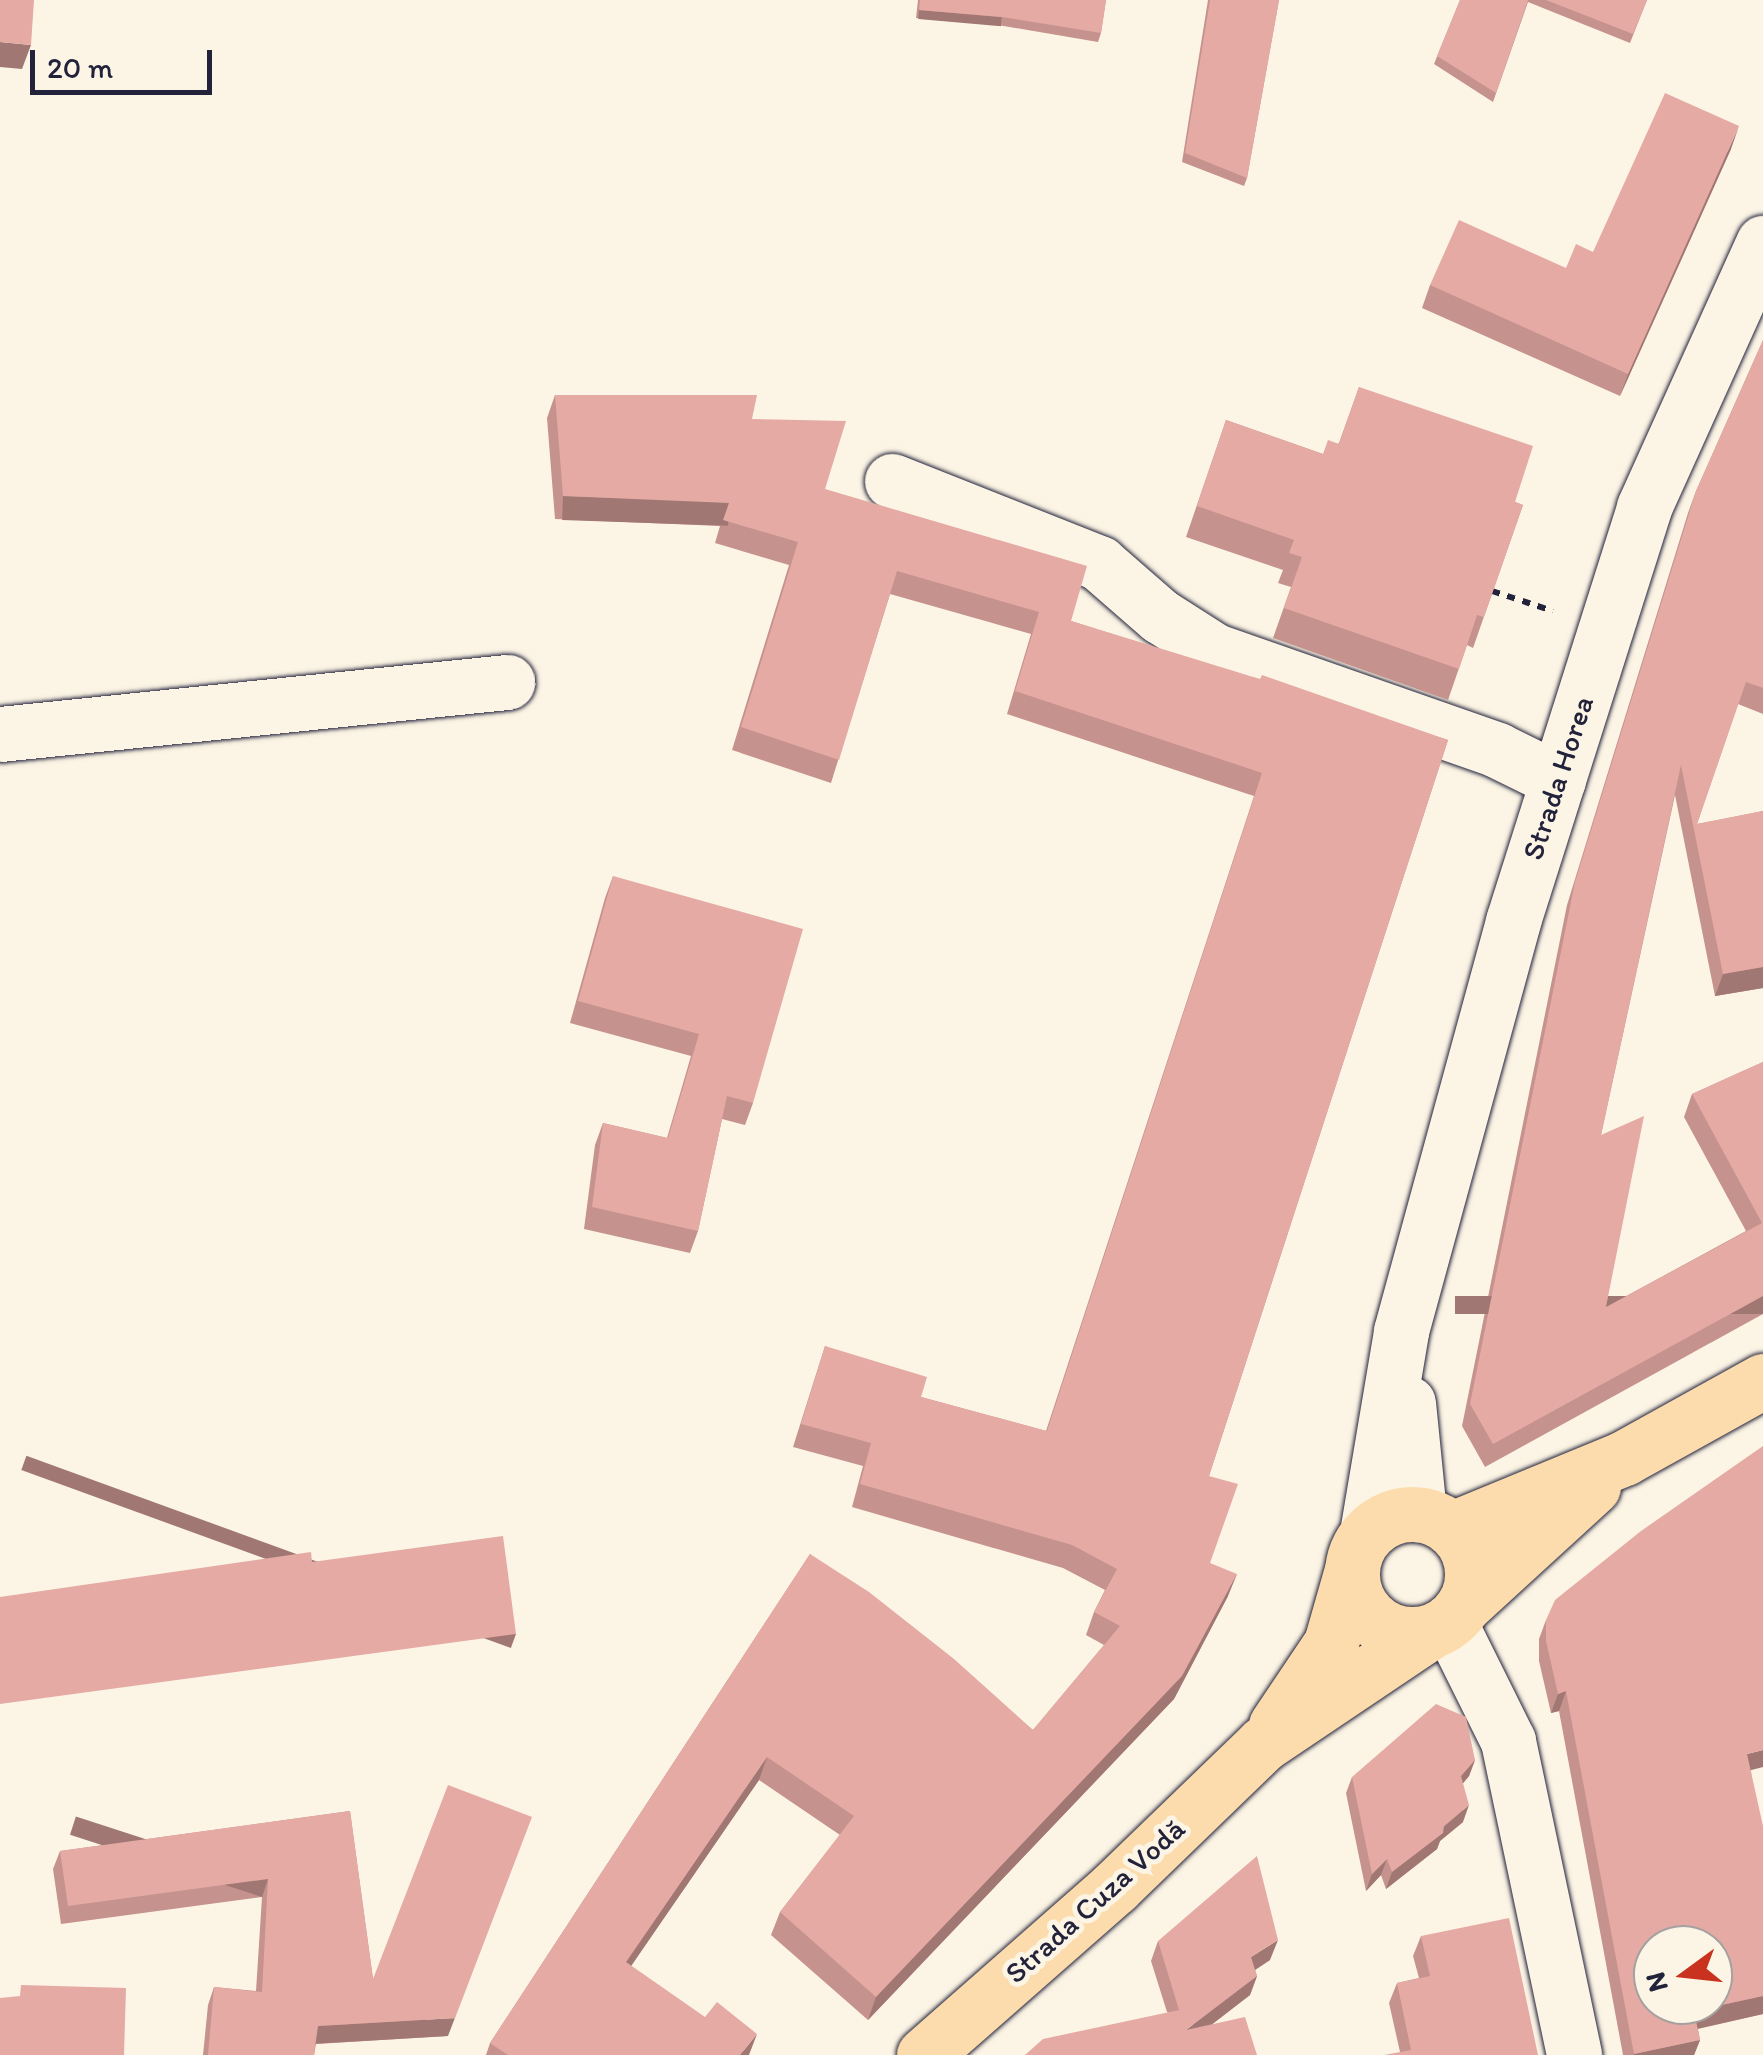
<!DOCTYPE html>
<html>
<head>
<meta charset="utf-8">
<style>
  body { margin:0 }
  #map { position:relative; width:1763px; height:2055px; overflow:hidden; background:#fcf5e5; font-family:Itim,sans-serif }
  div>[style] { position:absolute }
  .path>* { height:6px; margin-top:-3px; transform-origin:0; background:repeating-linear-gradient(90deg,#22223b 0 8px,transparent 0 16px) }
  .roads { filter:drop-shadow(0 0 2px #22223b) drop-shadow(0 0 2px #22223b) }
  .minor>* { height:55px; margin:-27.5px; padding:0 27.5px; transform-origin:27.5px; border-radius:27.5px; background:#fcf5e5 }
  .major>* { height:55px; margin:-27.5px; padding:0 27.5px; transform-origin:27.5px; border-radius:27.5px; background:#fcdcac }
  .major>.ring { margin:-27.5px; padding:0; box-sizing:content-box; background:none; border:55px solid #fcdcac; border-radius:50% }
  .wall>* { inset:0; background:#c5928d }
  .shaded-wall>* { inset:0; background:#a07773; transform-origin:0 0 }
  .building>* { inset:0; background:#e5aaa4 }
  span { translate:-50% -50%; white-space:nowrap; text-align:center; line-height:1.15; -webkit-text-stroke:10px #fcf5e5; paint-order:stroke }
  .street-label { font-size:30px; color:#22223b }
  .north { position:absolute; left:1633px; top:1925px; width:100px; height:100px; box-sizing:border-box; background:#fcf5e5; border:2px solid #a5a1a1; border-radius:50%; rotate:255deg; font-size:28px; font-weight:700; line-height:40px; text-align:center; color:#22223b }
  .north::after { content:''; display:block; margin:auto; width:35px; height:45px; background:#c8321e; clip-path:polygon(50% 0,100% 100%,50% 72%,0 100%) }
  .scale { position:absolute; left:30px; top:50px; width:182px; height:45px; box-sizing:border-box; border:5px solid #22223b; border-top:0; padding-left:12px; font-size:30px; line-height:35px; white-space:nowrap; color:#22223b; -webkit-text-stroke:8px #fcf5e5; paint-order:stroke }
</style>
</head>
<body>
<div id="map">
  <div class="path">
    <div style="left:1492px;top:591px;width:64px;rotate:18.2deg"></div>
  </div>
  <div class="roads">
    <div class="minor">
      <div style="left:892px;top:481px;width:223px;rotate:21.6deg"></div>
      <div style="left:1099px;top:563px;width:81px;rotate:41deg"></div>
      <div style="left:1160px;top:616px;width:65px;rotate:32.5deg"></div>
      <div style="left:1215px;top:651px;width:299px;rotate:19.3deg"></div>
      <div style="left:1497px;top:750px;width:68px;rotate:26.2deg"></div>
      <div style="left:0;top:734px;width:510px;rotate:-5.86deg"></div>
      <div style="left:1408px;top:1403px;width:112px;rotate:84.3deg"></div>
      <div style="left:1367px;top:1533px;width:205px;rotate:-80.4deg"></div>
      <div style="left:1401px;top:1331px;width:425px;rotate:-74.7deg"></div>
      <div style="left:1513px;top:921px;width:434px;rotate:-72.4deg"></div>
      <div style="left:1644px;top:507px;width:290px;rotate:-65.7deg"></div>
      <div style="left:1449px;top:1622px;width:133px;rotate:63.6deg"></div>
      <div style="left:1508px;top:1741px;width:321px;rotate:78.1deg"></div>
    </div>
    <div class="major">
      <div class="ring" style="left:1352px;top:1514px;width:65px;height:65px"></div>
      <div style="left:1452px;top:1529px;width:186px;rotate:-22.4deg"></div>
      <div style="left:1624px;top:1458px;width:159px;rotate:-29deg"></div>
      <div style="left:1464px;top:1605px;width:175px;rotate:-42.5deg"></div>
      <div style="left:1276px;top:1725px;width:99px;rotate:-56.1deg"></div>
      <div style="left:1331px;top:1643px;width:76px;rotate:-74deg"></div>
      <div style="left:924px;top:2055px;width:254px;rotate:-41.3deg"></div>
      <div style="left:1115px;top:1887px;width:206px;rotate:-44deg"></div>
      <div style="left:1263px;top:1744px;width:199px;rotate:-33.9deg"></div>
    </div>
  </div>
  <div class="wall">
    <div style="clip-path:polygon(918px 0,1106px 0,1101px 33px,1098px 42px,998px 25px,916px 18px)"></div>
    <div style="clip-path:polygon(1208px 0,1279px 0,1247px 178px,1244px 186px,1182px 162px)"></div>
    <div style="clip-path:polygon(1460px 0,1647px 0,1630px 43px,1528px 2px,1493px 102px,1434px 64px)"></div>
    <div style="clip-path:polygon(1731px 149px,1620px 396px,1422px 308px,1430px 285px,1566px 268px,1593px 252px)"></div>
    <div style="clip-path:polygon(1763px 340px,1763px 714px,1738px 704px,1697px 824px,1763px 811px,1763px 988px,1715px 996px,1675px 795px,1601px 1135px,1606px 1307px,1746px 1231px,1684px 1117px,1692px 1094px,1763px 1062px,1763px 1314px,1485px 1467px,1462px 1426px,1567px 905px,1688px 513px,1696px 491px)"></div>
    <div style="clip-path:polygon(1359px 387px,1515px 502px,1523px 505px,1473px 648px,1467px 645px,1448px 700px,1273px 638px,1291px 587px,1278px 583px,1283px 570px,1186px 537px,1226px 420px,1323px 454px,1339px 443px)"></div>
    <div style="clip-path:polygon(555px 395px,752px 419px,825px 489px,1071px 621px,1448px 740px,1209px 1476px,1210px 1563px,1228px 1596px,1174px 1699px,868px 2020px,771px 1935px,780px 1912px,840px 1835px,759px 1780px,631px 1966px,749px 2055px,486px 2055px,490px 2043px,810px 1554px,1033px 1730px,1104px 1645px,1086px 1635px,1094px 1612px,1105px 1590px,1063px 1568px,852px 1507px,863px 1466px,793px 1447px,825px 1346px,921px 1397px,1046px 1431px,1254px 796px,1007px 714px,1031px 634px,890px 594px,831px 783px,732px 750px,789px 565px,715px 543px,720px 526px,555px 519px,547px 418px)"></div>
    <div style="clip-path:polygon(613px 876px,753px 1103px,745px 1125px,722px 1119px,698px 1231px,690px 1253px,584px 1229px,595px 1145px,603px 1123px,667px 1138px,691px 1056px,570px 1023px,605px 898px)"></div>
    <div style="clip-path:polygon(1546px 1620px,1751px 1770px,1763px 2014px,1698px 2029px,1700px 2040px,1694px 2055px,1623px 2055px,1559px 1711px,1551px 1713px,1539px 1661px,1539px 1639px)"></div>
    <div style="clip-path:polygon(1475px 1760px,1469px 1776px,1463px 1783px,1463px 1822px,1440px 1841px,1437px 1849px,1386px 1889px,1381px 1875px,1366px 1891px,1346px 1793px,1352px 1777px)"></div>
    <div style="clip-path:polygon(350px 1811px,373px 1979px,448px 2036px,316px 2044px,314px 2055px,203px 2055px,208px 2005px,214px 1987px,256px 1991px,262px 1897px,61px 1924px,53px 1869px,60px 1851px)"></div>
    <div style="clip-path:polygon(1421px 1936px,1538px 2055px,1400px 2052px,1389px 2003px,1397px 1983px,1419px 1978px,1413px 1956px)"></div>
    <div style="clip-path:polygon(1158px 1941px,1270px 1960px,1255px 1970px,1257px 1976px,1250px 1995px,1212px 2024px,1257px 2055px,1167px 2012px,1151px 1961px)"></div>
  </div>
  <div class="shaded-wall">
    <div style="left:919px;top:10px;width:83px;height:9px;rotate:5deg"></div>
    <div style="clip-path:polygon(0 42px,31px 45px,22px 69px,0 67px)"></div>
    <div style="clip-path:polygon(1739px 126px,1731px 149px,1620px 396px,1628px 374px)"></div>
    <div style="left:563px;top:496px;width:166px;height:24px;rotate:2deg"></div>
    <div style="clip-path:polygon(1763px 967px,1763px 988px,1715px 996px,1723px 974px)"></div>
    <div style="left:1763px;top:1296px;width:18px;height:308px;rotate:90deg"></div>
    <div style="clip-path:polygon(1237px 1574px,1228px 1596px,1174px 1699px,868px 2020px,876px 1997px)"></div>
    <div style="left:516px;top:1634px;width:15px;height:521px;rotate:110deg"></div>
    <div style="clip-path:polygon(1566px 1691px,1559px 1711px,1551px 1713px,1558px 1694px)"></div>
    <div style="clip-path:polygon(1763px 1750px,1763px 1767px,1740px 1773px,1747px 1754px)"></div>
    <div style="clip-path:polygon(767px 1757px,759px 1780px,618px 1985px,626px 1962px)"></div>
    <div style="clip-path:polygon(1475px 1760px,1469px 1776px,1455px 1793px,1461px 1776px)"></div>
    <div style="clip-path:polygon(1469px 1805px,1463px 1822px,1440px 1841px,1437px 1849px,1386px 1889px,1392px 1872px)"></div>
    <div style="clip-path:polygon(532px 1817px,448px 2036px,311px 2044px,318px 2026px,455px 2018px)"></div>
    <div style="clip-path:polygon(1387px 1859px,1381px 1875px,1366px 1891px,1372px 1874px)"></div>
    <div style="left:268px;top:1879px;width:19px;height:202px;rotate:108deg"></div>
    <div style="clip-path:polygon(1278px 1940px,1270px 1960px,1244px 1977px,1251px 1957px)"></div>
    <div style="clip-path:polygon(1257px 1976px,1250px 1995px,1179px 2050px,1186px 2030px)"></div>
    <div style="clip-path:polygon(1763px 1996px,1763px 2014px,1687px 2031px,1694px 2011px)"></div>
    <div style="clip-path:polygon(757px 2034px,749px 2055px,740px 2055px)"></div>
    <div style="clip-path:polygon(1700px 2040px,1694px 2055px,1633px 2055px,1634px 2054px)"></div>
  </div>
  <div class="building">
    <div style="clip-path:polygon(0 0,34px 0,31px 45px,0 42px)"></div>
    <div style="clip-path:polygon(920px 0,1106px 0,1101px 33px,1002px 17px,919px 10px)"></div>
    <div style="clip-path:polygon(1210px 0,1279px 0,1247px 178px,1185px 153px)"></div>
    <div style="clip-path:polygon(1460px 0,1528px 0,1496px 93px,1437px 56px)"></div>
    <div style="clip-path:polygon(1546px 0,1647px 0,1633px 34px)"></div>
    <div style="clip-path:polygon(1665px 93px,1739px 126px,1628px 374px,1430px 285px,1459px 220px,1566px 268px,1576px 244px,1593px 252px)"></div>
    <div style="clip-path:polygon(1763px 340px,1763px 688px,1746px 682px,1697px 824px,1763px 811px,1763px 967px,1723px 974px,1681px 765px,1601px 1135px,1644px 1116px,1606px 1307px,1762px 1223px,1692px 1094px,1763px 1062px,1763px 1296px,1493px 1444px,1470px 1404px,1575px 882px,1696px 491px)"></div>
    <div style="clip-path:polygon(1359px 387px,1533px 446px,1515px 502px,1523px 505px,1484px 617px,1477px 615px,1459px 669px,1284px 608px,1302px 557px,1289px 553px,1294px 540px,1197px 506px,1226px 420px,1323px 454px,1328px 440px,1339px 444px)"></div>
    <div style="clip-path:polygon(555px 395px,757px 395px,752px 419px,846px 421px,825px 489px,1087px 566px,1071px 621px,1260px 679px,1262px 675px,1448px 740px,1209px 1476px,1238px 1484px,1210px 1563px,1237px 1574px,1182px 1676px,876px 1997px,780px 1912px,854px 1816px,767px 1757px,626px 1962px,705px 2017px,717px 2002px,757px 2034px,740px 2055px,508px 2055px,490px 2043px,810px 1554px,869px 1592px,954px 1659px,1033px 1730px,1120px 1626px,1094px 1612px,1117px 1569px,1072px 1545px,860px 1484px,871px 1443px,801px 1424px,825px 1346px,927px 1377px,921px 1397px,1047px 1431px,1262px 773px,1015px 691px,1039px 612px,897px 571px,839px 760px,741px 727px,798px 542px,723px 520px,729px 503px,563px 496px)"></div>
    <div style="clip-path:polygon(613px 876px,803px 929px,753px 1103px,727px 1096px,698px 1231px,592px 1207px,603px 1123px,668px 1138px,699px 1034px,578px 1001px)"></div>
    <div style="clip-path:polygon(evenodd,1763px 1446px,1763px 1750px,1747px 1754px,1763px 1826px,1763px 1996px,1694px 2011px,1700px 2040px,1634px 2054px,1566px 1691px,1558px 1694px,1546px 1641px,1546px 1620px,1555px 1600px,1641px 1531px,1763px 1446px,1653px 1945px,1713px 1945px,1713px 2005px,1653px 2005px,1653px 1945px)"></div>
    <div style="clip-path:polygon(503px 1536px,516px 1634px,0 1704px,0 1597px,311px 1552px,312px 1562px)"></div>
    <div style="clip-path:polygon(1436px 1704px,1466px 1717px,1475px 1760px,1461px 1776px,1469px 1805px,1444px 1826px,1443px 1833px,1392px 1872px,1387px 1859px,1372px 1874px,1352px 1777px)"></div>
    <div style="clip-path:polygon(448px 1785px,532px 1817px,455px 2018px,318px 2026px,314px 2055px,208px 2055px,214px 1987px,262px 1992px,268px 1879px,68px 1906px,60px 1851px,350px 1811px,373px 1979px)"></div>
    <div style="clip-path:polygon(1257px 1856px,1278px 1940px,1251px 1957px,1257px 1976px,1186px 2030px,1245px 2017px,1257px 2055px,1025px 2055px,1043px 2039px,1179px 2010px,1158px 1941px)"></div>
    <div style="clip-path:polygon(1509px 1918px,1538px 2055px,1384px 2055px,1411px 2050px,1397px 1983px,1430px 1976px,1421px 1936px)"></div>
    <div style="clip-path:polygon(21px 1985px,126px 1988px,124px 2055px,0 2055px,0 1998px,20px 1996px)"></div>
  </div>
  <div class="street-label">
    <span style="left:1558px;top:778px;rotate:-72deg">Strada Horea</span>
    <span style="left:1095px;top:1901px;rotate:-42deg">Strada Cuza Vodă</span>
  </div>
  <div class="north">N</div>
  <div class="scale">20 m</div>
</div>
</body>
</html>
